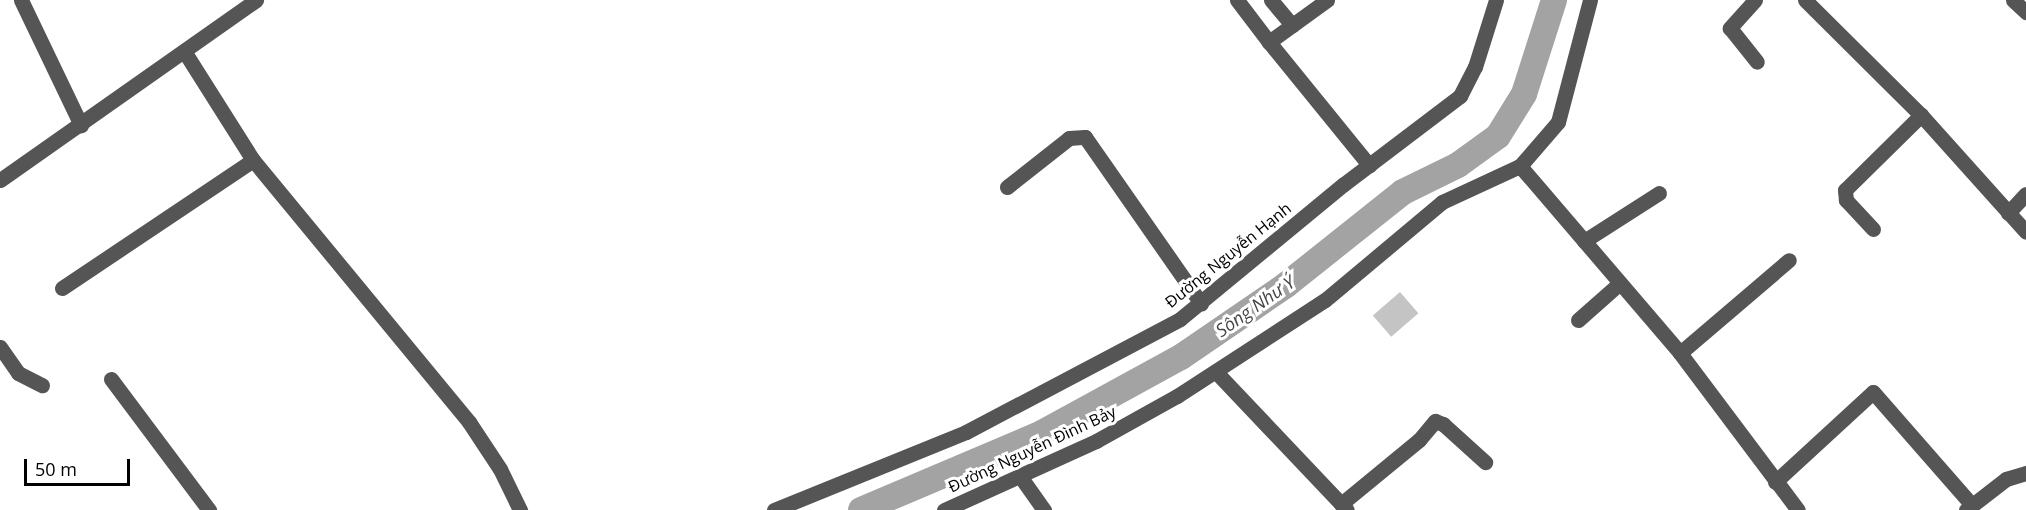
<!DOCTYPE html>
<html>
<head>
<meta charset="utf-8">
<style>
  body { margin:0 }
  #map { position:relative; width:2026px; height:510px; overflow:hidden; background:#fff; font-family:"Open Sans",sans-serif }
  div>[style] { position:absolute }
  .river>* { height:26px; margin:-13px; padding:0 13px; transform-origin:13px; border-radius:13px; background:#a3a3a3 }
  .building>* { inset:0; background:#c4c4c4; transform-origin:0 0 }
  .minor>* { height:15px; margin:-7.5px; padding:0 7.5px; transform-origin:7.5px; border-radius:7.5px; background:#555 }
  span { translate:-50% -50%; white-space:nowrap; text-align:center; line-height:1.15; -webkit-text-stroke:6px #fff; paint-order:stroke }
  .street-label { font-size:16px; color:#000 }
  .water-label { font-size:18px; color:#444; font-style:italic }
  .scale { position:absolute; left:24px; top:459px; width:106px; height:27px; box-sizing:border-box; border:3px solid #000; border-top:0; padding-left:8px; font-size:18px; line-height:21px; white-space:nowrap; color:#000; -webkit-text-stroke:4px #fff; paint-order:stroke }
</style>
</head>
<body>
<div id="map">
  <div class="river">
    <div style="left:861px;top:510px;width:197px;rotate:-23deg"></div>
    <div style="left:1042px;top:433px;width:158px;rotate:-28.7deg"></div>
    <div style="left:1181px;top:357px;width:127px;rotate:-34.4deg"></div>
    <div style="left:1286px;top:285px;width:149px;rotate:-38.5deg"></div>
    <div style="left:1403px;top:192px;width:61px;rotate:-26.1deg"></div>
    <div style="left:1458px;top:165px;width:49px;rotate:-35.9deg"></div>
    <div style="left:1498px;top:136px;width:49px;rotate:-58.2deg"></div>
    <div style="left:1524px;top:94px;width:99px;rotate:-72.3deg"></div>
  </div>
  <div class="building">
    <div style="left:1400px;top:292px;width:28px;height:36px;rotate:49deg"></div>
  </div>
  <div class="minor">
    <div style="left:21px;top:0;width:139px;rotate:64.4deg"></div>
    <div style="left:1237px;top:0;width:53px;rotate:52.7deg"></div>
    <div style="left:1271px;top:0;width:33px;rotate:50deg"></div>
    <div style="left:1327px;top:0;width:72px;rotate:144.1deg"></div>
    <div style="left:1269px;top:42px;width:159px;rotate:50.9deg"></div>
    <div style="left:1755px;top:0;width:38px;rotate:132deg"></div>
    <div style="left:1730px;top:28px;width:43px;rotate:51.5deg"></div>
    <div style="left:1805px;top:0;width:163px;rotate:44.8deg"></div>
    <div style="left:1921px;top:115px;width:157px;rotate:48.1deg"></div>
    <div style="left:2013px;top:0;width:18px;rotate:43deg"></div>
    <div style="left:184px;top:51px;width:129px;rotate:57.7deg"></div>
    <div style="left:1520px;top:166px;width:246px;rotate:49.4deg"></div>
    <div style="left:1680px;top:353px;width:196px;rotate:53.1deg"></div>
    <div style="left:0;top:180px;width:313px;rotate:-35.1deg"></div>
    <div style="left:1007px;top:187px;width:79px;rotate:-38.3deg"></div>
    <div style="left:1069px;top:138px;width:16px;rotate:-4deg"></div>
    <div style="left:1085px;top:137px;width:203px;rotate:55.1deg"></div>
    <div style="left:2008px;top:213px;width:26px;rotate:-47deg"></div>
    <div style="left:1873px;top:229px;width:40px;rotate:-133deg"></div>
    <div style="left:1846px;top:200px;width:10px;rotate:-96deg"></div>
    <div style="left:1845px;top:190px;width:107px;rotate:-44.6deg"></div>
    <div style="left:1584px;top:241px;width:89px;rotate:-32.6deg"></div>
    <div style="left:62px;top:288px;width:230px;rotate:-33.8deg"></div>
    <div style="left:253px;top:160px;width:340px;rotate:50.5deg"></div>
    <div style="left:469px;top:422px;width:56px;rotate:56.6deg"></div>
    <div style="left:500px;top:469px;width:46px;rotate:64deg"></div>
    <div style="left:1578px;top:320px;width:56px;rotate:-41.4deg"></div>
    <div style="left:0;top:347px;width:32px;rotate:55deg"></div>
    <div style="left:18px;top:373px;width:27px;rotate:27deg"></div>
    <div style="left:1680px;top:353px;width:143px;rotate:-40.5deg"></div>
    <div style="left:1216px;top:372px;width:190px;rotate:46.5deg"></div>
    <div style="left:111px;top:379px;width:164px;rotate:53.2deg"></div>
    <div style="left:1020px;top:476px;width:42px;rotate:54.8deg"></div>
    <div style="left:1775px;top:482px;width:133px;rotate:-42.6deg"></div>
    <div style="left:1873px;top:392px;width:150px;rotate:48.8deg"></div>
    <div style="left:1341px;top:504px;width:101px;rotate:-39.4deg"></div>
    <div style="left:1419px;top:440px;width:25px;rotate:-50deg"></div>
    <div style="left:1435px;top:421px;width:9px;rotate:21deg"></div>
    <div style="left:1443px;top:424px;width:57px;rotate:42.1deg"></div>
    <div style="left:774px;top:510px;width:207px;rotate:-22.1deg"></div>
    <div style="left:966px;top:432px;width:242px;rotate:-27.8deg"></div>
    <div style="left:1180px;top:319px;width:212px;rotate:-39.5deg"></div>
    <div style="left:1344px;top:184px;width:146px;rotate:-37.2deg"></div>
    <div style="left:1460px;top:96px;width:33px;rotate:-63deg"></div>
    <div style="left:1475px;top:67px;width:70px;rotate:-72.6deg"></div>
    <div style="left:944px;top:510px;width:167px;rotate:-24.4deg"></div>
    <div style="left:1096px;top:441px;width:93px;rotate:-29.1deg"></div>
    <div style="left:1177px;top:396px;width:176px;rotate:-33deg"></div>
    <div style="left:1325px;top:300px;width:153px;rotate:-39.9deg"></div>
    <div style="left:1442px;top:202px;width:86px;rotate:-24.8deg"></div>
    <div style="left:1520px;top:166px;width:58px;rotate:-49.2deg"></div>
    <div style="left:1558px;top:122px;width:126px;rotate:-75.3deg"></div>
    <div style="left:1966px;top:510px;width:51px;rotate:-37.8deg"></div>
    <div style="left:2006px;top:479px;width:21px;rotate:-17deg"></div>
  </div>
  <div class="street-label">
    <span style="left:1228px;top:255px;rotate:-39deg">Đường Nguyễn Hạnh</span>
    <span style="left:1032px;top:449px;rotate:-25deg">Đường Nguyễn Đình Bảy</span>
  </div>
  <div class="water-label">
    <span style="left:1255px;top:306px;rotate:-35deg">Sông Như Ý</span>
  </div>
  <div class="scale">50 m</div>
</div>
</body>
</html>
